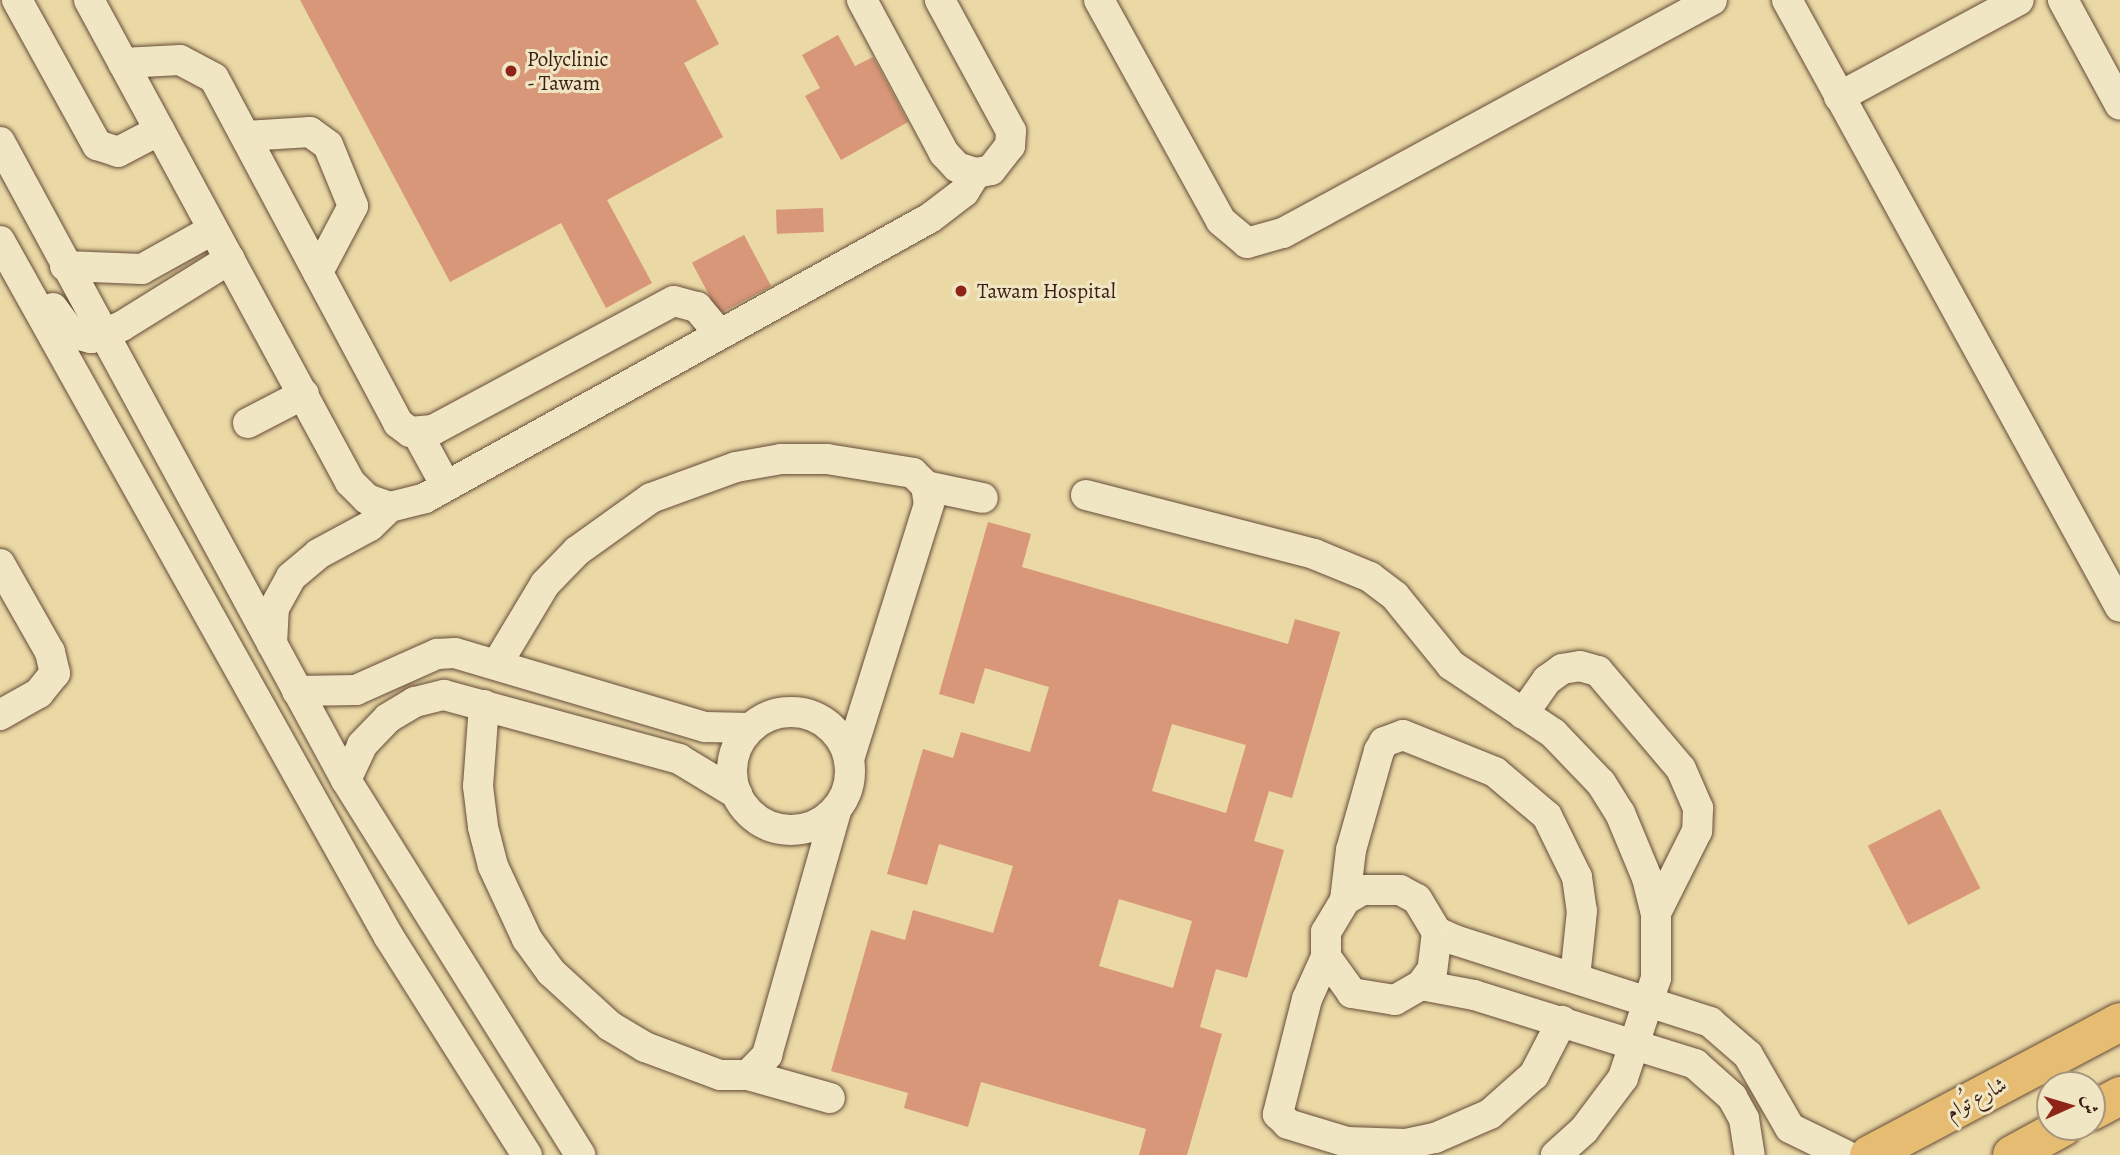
<!DOCTYPE html>
<html>
<head>
<meta charset="utf-8">
<style>
  body { margin:0 }
  #map { position:relative; width:2120px; height:1155px; overflow:hidden; background:#ead8a5; font-family:Alegreya,Amiri,serif }
  div>[style] { position:absolute }
  .building>* { inset:0; background:#d79778; transform-origin:0 0 }
  .roads { filter:drop-shadow(0 0 2px #654c38) drop-shadow(0 0 2px #654c38) }
  .minor>* { height:30px; margin:-15px; padding:0 15px; transform-origin:15px; border-radius:15px; background:#f1e6c4 }
  .minor>.ring { margin:-15px; padding:0; box-sizing:content-box; background:none; border:30px solid #f1e6c4; border-radius:50% }
  .major>* { height:38px; margin:-19px; padding:0 19px; transform-origin:19px; border-radius:19px; background:#e5bc72 }
  .dots>* { width:19px; height:19px; translate:-50% -50%; box-sizing:border-box; border:4px solid #f1e6c4; border-radius:50% }
  span { translate:-50% -50%; white-space:nowrap; text-align:center; line-height:1.15; -webkit-text-stroke:6px #f1e6c4; paint-order:stroke }
  .poi-label { font-size:21px; color:#391e13 }
  .left { translate:0 -50%; text-align:left }
  .street-label { font-size:21px; color:#391e13 }
  .north { position:absolute; left:2036px; top:1071px; width:70px; height:70px; box-sizing:border-box; background:#f1e6c4; border:2px solid #a7967d; border-radius:50%; rotate:86deg; font-size:19px; font-weight:700; line-height:28px; text-align:center; color:#391e13 }
  .north::after { content:''; display:block; margin:auto; width:24px; height:32px; background:#8f2418; clip-path:polygon(50% 0,100% 100%,50% 72%,0 100%) }
</style>
</head>
<body>
<div id="map">
  <div class="building">
    <div style="clip-path:polygon(300px 0,696px 0,719px 44px,684px 63px,723px 137px,607px 200px,652px 283px,606px 308px,561px 223px,450px 282px)"></div>
    <div style="clip-path:polygon(838px 35px,855px 66px,873px 57px,908px 122px,841px 160px,805px 96px,820px 88px,802px 55px)"></div>
    <div style="left:823px;top:208px;width:24px;height:47px;rotate:88deg"></div>
    <div style="left:744px;top:235px;width:58px;height:59px;rotate:62deg"></div>
    <div style="clip-path:polygon(evenodd,988px 522px,1031px 534px,1022px 567px,1288px 644px,1295px 619px,1340px 632px,1292px 798px,1269px 791px,1254px 841px,1284px 850px,1247px 978px,1216px 969px,1200px 1027px,1222px 1034px,1187px 1155px,1139px 1155px,1146px 1129px,981px 1082px,968px 1127px,904px 1108px,908px 1093px,831px 1071px,871px 930px,905px 940px,913px 910px,993px 933px,1013px 866px,939px 844px,927px 885px,887px 874px,923px 749px,953px 758px,961px 732px,1030px 752px,1049px 687px,985px 668px,974px 704px,939px 694px,988px 522px,1172px 724px,1246px 745px,1226px 813px,1152px 791px,1172px 724px,988px 522px,1119px 899px,1192px 921px,1173px 988px,1099px 966px,1119px 899px)"></div>
    <div style="left:1940px;top:809px;width:89px;height:81px;rotate:63deg"></div>
  </div>
  <div class="roads">
    <div class="minor">
      <div style="left:17px;top:0;width:166px;rotate:61.1deg"></div>
      <div style="left:97px;top:145px;width:22px;rotate:18deg"></div>
      <div style="left:118px;top:152px;width:47px;rotate:-27.6deg"></div>
      <div style="left:89px;top:0;width:548px;rotate:61.56deg"></div>
      <div style="left:350px;top:482px;width:24px;rotate:45deg"></div>
      <div style="left:367px;top:499px;width:24px;rotate:19deg"></div>
      <div style="left:390px;top:507px;width:36px;rotate:-14deg"></div>
      <div style="left:425px;top:498px;width:577px;rotate:-29.01deg"></div>
      <div style="left:930px;top:218px;width:43px;rotate:-37.4deg"></div>
      <div style="left:964px;top:192px;width:22px;rotate:-58deg"></div>
      <div style="left:862px;top:0;width:174px;rotate:61.8deg"></div>
      <div style="left:944px;top:153px;width:19px;rotate:47deg"></div>
      <div style="left:957px;top:167px;width:20px;rotate:18deg"></div>
      <div style="left:976px;top:173px;width:15px;rotate:-11deg"></div>
      <div style="left:991px;top:170px;width:31px;rotate:-52deg"></div>
      <div style="left:1010px;top:146px;width:15px;rotate:-86deg"></div>
      <div style="left:1011px;top:131px;width:149px;rotate:-118.5deg"></div>
      <div style="left:1099px;top:0;width:252px;rotate:61.1deg"></div>
      <div style="left:1221px;top:221px;width:34px;rotate:40deg"></div>
      <div style="left:1247px;top:243px;width:37px;rotate:-16deg"></div>
      <div style="left:1283px;top:233px;width:488px;rotate:-28.5deg"></div>
      <div style="left:1787px;top:0;width:692px;rotate:61.25deg"></div>
      <div style="left:2063px;top:0;width:119px;rotate:61.5deg"></div>
      <div style="left:123px;top:63px;width:57px;rotate:-3deg"></div>
      <div style="left:180px;top:60px;width:38px;rotate:28deg"></div>
      <div style="left:214px;top:78px;width:391px;rotate:61.9deg"></div>
      <div style="left:398px;top:423px;width:15px;rotate:37deg"></div>
      <div style="left:410px;top:432px;width:23px;rotate:-5deg"></div>
      <div style="left:433px;top:430px;width:273px;rotate:-28.2deg"></div>
      <div style="left:674px;top:301px;width:24px;rotate:15deg"></div>
      <div style="left:697px;top:307px;width:34px;rotate:50deg"></div>
      <div style="left:1839px;top:97px;width:204px;rotate:-28.3deg"></div>
      <div style="left:246px;top:136px;width:64px;rotate:-3.6deg"></div>
      <div style="left:310px;top:132px;width:22px;rotate:36deg"></div>
      <div style="left:328px;top:145px;width:66px;rotate:67.7deg"></div>
      <div style="left:353px;top:206px;width:75px;rotate:117.9deg"></div>
      <div style="left:0;top:142px;width:726px;rotate:61.53deg"></div>
      <div style="left:346px;top:780px;width:442px;rotate:58deg"></div>
      <div style="left:0;top:241px;width:797px;rotate:60.8deg"></div>
      <div style="left:389px;top:937px;width:258px;rotate:57.7deg"></div>
      <div style="left:65px;top:266px;width:77px;rotate:2.2deg"></div>
      <div style="left:142px;top:269px;width:80px;rotate:-29.1deg"></div>
      <div style="left:53px;top:308px;width:31px;rotate:54deg"></div>
      <div style="left:71px;top:333px;width:21px;rotate:14deg"></div>
      <div style="left:91px;top:338px;width:33px;rotate:-21deg"></div>
      <div style="left:122px;top:326px;width:127px;rotate:-31.8deg"></div>
      <div style="left:248px;top:423px;width:63px;rotate:-27.4deg"></div>
      <div style="left:417px;top:433px;width:60px;rotate:61.3deg"></div>
      <div style="left:926px;top:486px;width:58px;rotate:11.9deg"></div>
      <div style="left:1086px;top:495px;width:236px;rotate:14.5deg"></div>
      <div style="left:1314px;top:554px;width:61px;rotate:22.3deg"></div>
      <div style="left:1370px;top:577px;width:31px;rotate:37deg"></div>
      <div style="left:1395px;top:596px;width:89px;rotate:50.9deg"></div>
      <div style="left:1451px;top:665px;width:123px;rotate:33.7deg"></div>
      <div style="left:1553px;top:733px;width:69px;rotate:46.2deg"></div>
      <div style="left:1601px;top:783px;width:36px;rotate:58deg"></div>
      <div style="left:1620px;top:813px;width:70px;rotate:67.4deg"></div>
      <div style="left:1647px;top:878px;width:36px;rotate:76deg"></div>
      <div style="left:1656px;top:913px;width:65px;rotate:90deg"></div>
      <div style="left:1656px;top:978px;width:105px;rotate:108.3deg"></div>
      <div style="left:1623px;top:1078px;width:65px;rotate:126.9deg"></div>
      <div style="left:1584px;top:1130px;width:38px;rotate:138deg"></div>
      <div style="left:0;top:564px;width:101px;rotate:60.4deg"></div>
      <div style="left:50px;top:652px;width:22px;rotate:77deg"></div>
      <div style="left:55px;top:673px;width:26px;rotate:129deg"></div>
      <div style="left:39px;top:693px;width:45px;rotate:150.6deg"></div>
      <div style="left:272px;top:644px;width:36px;rotate:-87deg"></div>
      <div style="left:274px;top:608px;width:35px;rotate:-61deg"></div>
      <div style="left:291px;top:577px;width:35px;rotate:-40deg"></div>
      <div style="left:318px;top:554px;width:59px;rotate:-28.3deg"></div>
      <div style="left:370px;top:526px;width:28px;rotate:-44deg"></div>
      <div style="left:497px;top:664px;width:93px;rotate:-59deg"></div>
      <div style="left:545px;top:584px;width:46px;rotate:-45.9deg"></div>
      <div style="left:577px;top:551px;width:91px;rotate:-35.6deg"></div>
      <div style="left:651px;top:498px;width:90px;rotate:-20deg"></div>
      <div style="left:736px;top:467px;width:46px;rotate:-10.1deg"></div>
      <div style="left:781px;top:459px;width:46px"></div>
      <div style="left:827px;top:459px;width:87px;rotate:9.2deg"></div>
      <div style="left:913px;top:473px;width:18px;rotate:45deg"></div>
      <div style="left:926px;top:486px;width:18px;rotate:81deg"></div>
      <div style="left:929px;top:504px;width:268px;rotate:107.4deg"></div>
      <div style="left:297px;top:691px;width:59px;rotate:-1deg"></div>
      <div style="left:356px;top:690px;width:89px;rotate:-24deg"></div>
      <div style="left:437px;top:654px;width:18px;rotate:-3deg"></div>
      <div style="left:455px;top:653px;width:261px;rotate:16.5deg"></div>
      <div style="left:705px;top:727px;width:45px;rotate:1.3deg"></div>
      <div style="left:484px;top:705px;width:81px;rotate:94.2deg"></div>
      <div style="left:478px;top:786px;width:41px;rotate:83deg"></div>
      <div style="left:483px;top:827px;width:40px;rotate:75.6deg"></div>
      <div style="left:493px;top:866px;width:81px;rotate:65deg"></div>
      <div style="left:527px;top:939px;width:41px;rotate:54deg"></div>
      <div style="left:551px;top:972px;width:80px;rotate:42.5deg"></div>
      <div style="left:610px;top:1026px;width:41px;rotate:31deg"></div>
      <div style="left:645px;top:1047px;width:80px;rotate:20.5deg"></div>
      <div style="left:720px;top:1075px;width:28px"></div>
      <div style="left:748px;top:1075px;width:28px;rotate:-46deg"></div>
      <div style="left:767px;top:1055px;width:254px;rotate:-74.2deg"></div>
      <div class="ring" style="left:732px;top:712px;width:88px;height:88px"></div>
      <div style="left:1523px;top:714px;width:42px;rotate:-54.8deg"></div>
      <div style="left:1547px;top:680px;width:19px;rotate:-36deg"></div>
      <div style="left:1562px;top:669px;width:18px;rotate:-9deg"></div>
      <div style="left:1580px;top:666px;width:19px;rotate:16deg"></div>
      <div style="left:1598px;top:671px;width:128px;rotate:49.7deg"></div>
      <div style="left:1681px;top:769px;width:43px;rotate:66.4deg"></div>
      <div style="left:1698px;top:808px;width:23px;rotate:92deg"></div>
      <div style="left:1697px;top:831px;width:92px;rotate:116.6deg"></div>
      <div style="left:346px;top:780px;width:38px;rotate:-65deg"></div>
      <div style="left:362px;top:745px;width:37px;rotate:-46deg"></div>
      <div style="left:388px;top:718px;width:31px;rotate:-31deg"></div>
      <div style="left:415px;top:702px;width:30px;rotate:-14deg"></div>
      <div style="left:444px;top:695px;width:244px;rotate:15.2deg"></div>
      <div style="left:679px;top:759px;width:68px;rotate:31.1deg"></div>
      <div style="left:1345px;top:900px;width:50px;rotate:-83.2deg"></div>
      <div style="left:1351px;top:850px;width:103px;rotate:-74.2deg"></div>
      <div style="left:1379px;top:751px;width:10px;rotate:-61deg"></div>
      <div style="left:1384px;top:742px;width:20px;rotate:-20deg"></div>
      <div style="left:1403px;top:735px;width:99px;rotate:21.9deg"></div>
      <div style="left:1495px;top:772px;width:68px;rotate:40.2deg"></div>
      <div style="left:1547px;top:816px;width:68px;rotate:63.8deg"></div>
      <div style="left:1577px;top:877px;width:34px;rotate:82deg"></div>
      <div style="left:1582px;top:911px;width:67px;rotate:96deg"></div>
      <div style="left:1437px;top:932px;width:38px;rotate:97deg"></div>
      <div style="left:1432px;top:970px;width:19px;rotate:126deg"></div>
      <div style="left:1421px;top:985px;width:30px;rotate:150deg"></div>
      <div style="left:1395px;top:1000px;width:44px;rotate:-170.8deg"></div>
      <div style="left:1352px;top:993px;width:44px;rotate:-125.8deg"></div>
      <div style="left:1326px;top:957px;width:25px;rotate:-90deg"></div>
      <div style="left:1326px;top:932px;width:37px;rotate:-59deg"></div>
      <div style="left:1345px;top:900px;width:20px;rotate:-30deg"></div>
      <div style="left:1362px;top:890px;width:38px"></div>
      <div style="left:1400px;top:890px;width:19px;rotate:28deg"></div>
      <div style="left:1417px;top:899px;width:39px;rotate:59deg"></div>
      <div style="left:1437px;top:932px;width:20px;rotate:24deg"></div>
      <div style="left:1455px;top:940px;width:268px;rotate:17.8deg"></div>
      <div style="left:1710px;top:1022px;width:50px;rotate:41deg"></div>
      <div style="left:1748px;top:1055px;width:84px;rotate:60.1deg"></div>
      <div style="left:1790px;top:1128px;width:61px;rotate:26.1deg"></div>
      <div style="left:1326px;top:957px;width:46px;rotate:114.3deg"></div>
      <div style="left:1307px;top:999px;width:119px;rotate:104.2deg"></div>
      <div style="left:1278px;top:1114px;width:14px;rotate:45deg"></div>
      <div style="left:1288px;top:1124px;width:62px;rotate:17deg"></div>
      <div style="left:1347px;top:1142px;width:59px;rotate:1.9deg"></div>
      <div style="left:1406px;top:1144px;width:30px;rotate:-12deg"></div>
      <div style="left:1435px;top:1138px;width:60px;rotate:-23.6deg"></div>
      <div style="left:1490px;top:1114px;width:59px;rotate:-41.6deg"></div>
      <div style="left:1534px;top:1075px;width:61px;rotate:-62.6deg"></div>
      <div style="left:1421px;top:985px;width:54px;rotate:10.7deg"></div>
      <div style="left:1474px;top:995px;width:232px;rotate:17.3deg"></div>
      <div style="left:1695px;top:1064px;width:50px;rotate:41.7deg"></div>
      <div style="left:1732px;top:1097px;width:25px;rotate:61deg"></div>
      <div style="left:1744px;top:1119px;width:36px;rotate:81deg"></div>
      <div style="left:748px;top:1075px;width:85px;rotate:15.7deg"></div>
    </div>
    <div class="major">
      <div style="left:2092px;top:1111px;width:32px;rotate:-28deg"></div>
      <div style="left:1869px;top:1155px;width:284px;rotate:-27.9deg"></div>
      <div style="left:2012px;top:1155px;width:58px;rotate:-28.8deg"></div>
    </div>
  </div>
  <div class="dots">
    <div style="left:511px;top:71px;background:#8f2418"></div>
    <div style="left:961px;top:291px;background:#8f2418"></div>
  </div>
  <div class="poi-label">
    <span class="left" style="left:527px;top:71px">Polyclinic<br>- Tawam</span>
    <span class="left" style="left:977px;top:291px">Tawam Hospital</span>
  </div>
  <div class="street-label">
    <span style="left:1976px;top:1098px;rotate:-28deg">شارع تُوام</span>
  </div>
  <div class="north">ش</div>
</div>
</body>
</html>
